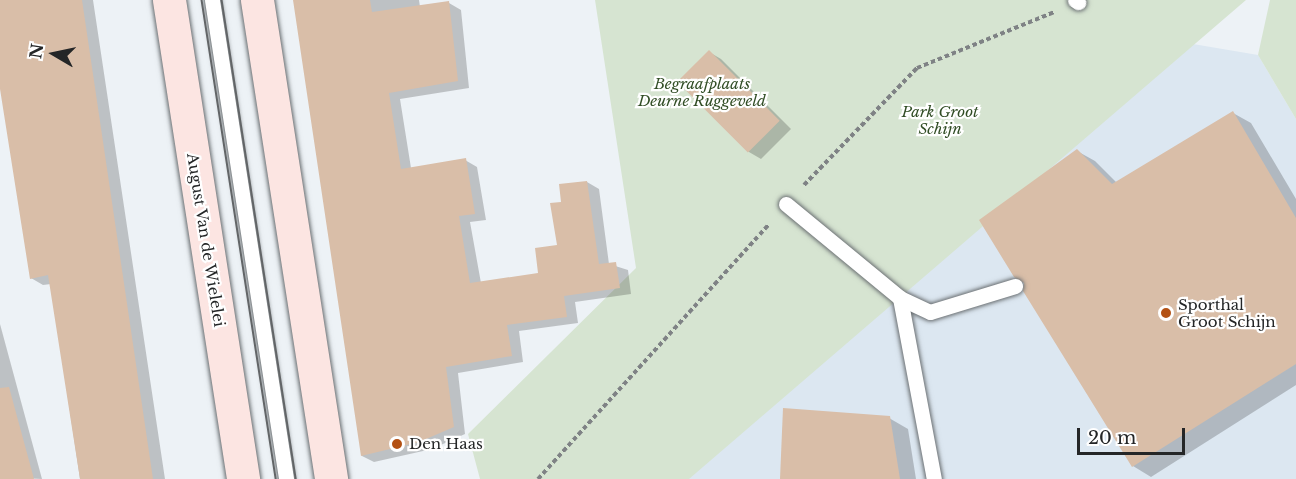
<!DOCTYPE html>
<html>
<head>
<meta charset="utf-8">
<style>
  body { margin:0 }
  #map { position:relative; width:1296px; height:479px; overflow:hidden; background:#edf2f6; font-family:"Libre Baskerville",serif }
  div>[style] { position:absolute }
  .built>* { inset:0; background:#dce7f1 }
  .green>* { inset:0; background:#d6e4d1 }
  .shadow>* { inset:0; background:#0003 }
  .building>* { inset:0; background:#d9bea8; transform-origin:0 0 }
  .path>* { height:4px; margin-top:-2px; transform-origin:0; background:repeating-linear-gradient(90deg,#7f8285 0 4.5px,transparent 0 7.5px) }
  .roads { filter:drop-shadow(0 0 2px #6b7073) drop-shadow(0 0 2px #6b7073) }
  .service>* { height:15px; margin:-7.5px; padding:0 7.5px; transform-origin:7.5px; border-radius:7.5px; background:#fff }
  .secondary>* { height:33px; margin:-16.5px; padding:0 16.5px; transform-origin:16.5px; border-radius:16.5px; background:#fce5e2 }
  .tram>* { height:1.5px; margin:-0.75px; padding:0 0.75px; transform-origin:0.75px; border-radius:0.75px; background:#626567 }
  .dots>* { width:16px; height:16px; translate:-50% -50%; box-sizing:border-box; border:3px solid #fff; border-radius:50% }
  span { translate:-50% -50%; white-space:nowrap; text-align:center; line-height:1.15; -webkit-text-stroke:4.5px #fff; paint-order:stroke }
  .park-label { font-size:15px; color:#324e26; font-style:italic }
  .street-label { font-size:15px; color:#242627 }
  .poi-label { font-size:15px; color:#242627 }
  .left { translate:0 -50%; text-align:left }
  .north { position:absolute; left:24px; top:24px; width:60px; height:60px; -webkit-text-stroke:4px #fff; paint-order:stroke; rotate:279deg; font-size:16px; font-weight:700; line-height:24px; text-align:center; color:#242627 }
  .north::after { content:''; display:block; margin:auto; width:21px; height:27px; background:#242627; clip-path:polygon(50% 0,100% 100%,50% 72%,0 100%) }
  .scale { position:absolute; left:1077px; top:428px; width:108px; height:27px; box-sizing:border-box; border:3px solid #242627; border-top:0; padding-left:8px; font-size:18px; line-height:21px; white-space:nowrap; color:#242627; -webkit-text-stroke:4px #fff; paint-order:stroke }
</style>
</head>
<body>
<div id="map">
  <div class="built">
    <div style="clip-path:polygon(1193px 44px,1258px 55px,1296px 119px,1296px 479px,687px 479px)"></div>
  </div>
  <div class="green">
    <div style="clip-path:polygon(595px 0,1246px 0,689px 479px,480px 479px,468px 434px,636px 268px)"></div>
    <div style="clip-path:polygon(1270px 0,1296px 0,1296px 119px,1258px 55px)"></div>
  </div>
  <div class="shadow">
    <div style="clip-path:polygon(0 0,93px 0,165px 479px,80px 479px,51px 284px,43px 285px,31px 278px,0 82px)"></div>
    <div style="clip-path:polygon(294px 0,419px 0,420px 7px,449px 3px,461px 10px,469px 88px,400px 99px,411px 168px,465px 160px,477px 167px,486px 220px,470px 222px,481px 283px,540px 275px,559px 246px,563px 203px,587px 182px,599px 189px,609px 264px,628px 270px,631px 294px,575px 302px,578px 323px,519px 331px,523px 362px,458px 373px,465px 434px,432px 449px,374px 462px,362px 456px)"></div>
    <div style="clip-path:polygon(709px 52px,721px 59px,791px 129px,761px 159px,749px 152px,679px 82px)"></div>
    <div style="clip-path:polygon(1233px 113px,1251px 123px,1296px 199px,1296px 385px,1151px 477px,1133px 466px,1026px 282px,1077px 151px,1095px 161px,1117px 183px)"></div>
    <div style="clip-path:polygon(0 324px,42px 479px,0 477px)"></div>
    <div style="clip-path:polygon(889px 418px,908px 429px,916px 479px,781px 479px)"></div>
  </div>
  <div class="building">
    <div style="clip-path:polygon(0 0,82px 0,153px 479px,80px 479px,48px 275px,30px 279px,0 89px)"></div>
    <div style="clip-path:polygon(293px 0,370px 0,372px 12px,449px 1px,458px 81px,389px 93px,401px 169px,466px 158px,475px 214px,459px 216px,470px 283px,538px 273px,535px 248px,557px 245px,550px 203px,561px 202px,559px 184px,587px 181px,599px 264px,616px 262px,620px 288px,564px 296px,567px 317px,507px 325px,512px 356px,446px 367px,454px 427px,419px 442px,361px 456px)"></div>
    <div style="left:709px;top:50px;width:100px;height:45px;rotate:45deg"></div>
    <div style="clip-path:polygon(1233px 111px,1296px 218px,1296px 364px,1132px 467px,1023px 291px,1024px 283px,1014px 277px,979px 220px,1077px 149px,1112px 184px)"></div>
    <div style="clip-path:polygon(9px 387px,34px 479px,0 479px,0 388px)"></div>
    <div style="clip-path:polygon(783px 408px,890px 416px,900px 479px,780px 479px)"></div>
  </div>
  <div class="path">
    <div style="left:804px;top:185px;width:163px;rotate:-46deg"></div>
    <div style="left:917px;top:68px;width:148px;rotate:-22.2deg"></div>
    <div style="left:538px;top:479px;width:344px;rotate:-47.8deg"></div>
  </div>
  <div class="roads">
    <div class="service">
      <div style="left:212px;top:0;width:485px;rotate:81.2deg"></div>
      <div style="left:1075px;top:0;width:4px;rotate:34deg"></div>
      <div style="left:786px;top:204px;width:148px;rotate:39.5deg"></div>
      <div style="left:900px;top:298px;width:33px;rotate:25deg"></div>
      <div style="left:930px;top:312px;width:89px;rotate:-17deg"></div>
      <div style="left:900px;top:298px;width:184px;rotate:79.4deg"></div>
    </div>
    <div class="secondary">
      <div style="left:169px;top:0;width:485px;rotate:81.2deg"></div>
      <div style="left:257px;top:0;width:485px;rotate:81.2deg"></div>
    </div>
  </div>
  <div class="tram">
    <div style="left:202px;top:0;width:485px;rotate:81.2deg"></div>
    <div style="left:222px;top:0;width:485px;rotate:81.2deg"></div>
  </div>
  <div class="dots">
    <div style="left:1166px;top:313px;background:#b35114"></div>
    <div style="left:397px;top:444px;background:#b35114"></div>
  </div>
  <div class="park-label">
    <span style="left:702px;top:92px">Begraafplaats<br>Deurne Ruggeveld</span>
    <span style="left:940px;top:120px">Park Groot<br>Schijn</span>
  </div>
  <div class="street-label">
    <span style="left:206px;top:240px;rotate:81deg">August Van de Wielelei</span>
  </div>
  <div class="poi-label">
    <span class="left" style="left:1178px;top:313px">Sporthal<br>Groot Schijn</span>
    <span class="left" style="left:409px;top:444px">Den Haas</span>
  </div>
  <div class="north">N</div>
  <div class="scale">20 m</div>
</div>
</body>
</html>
